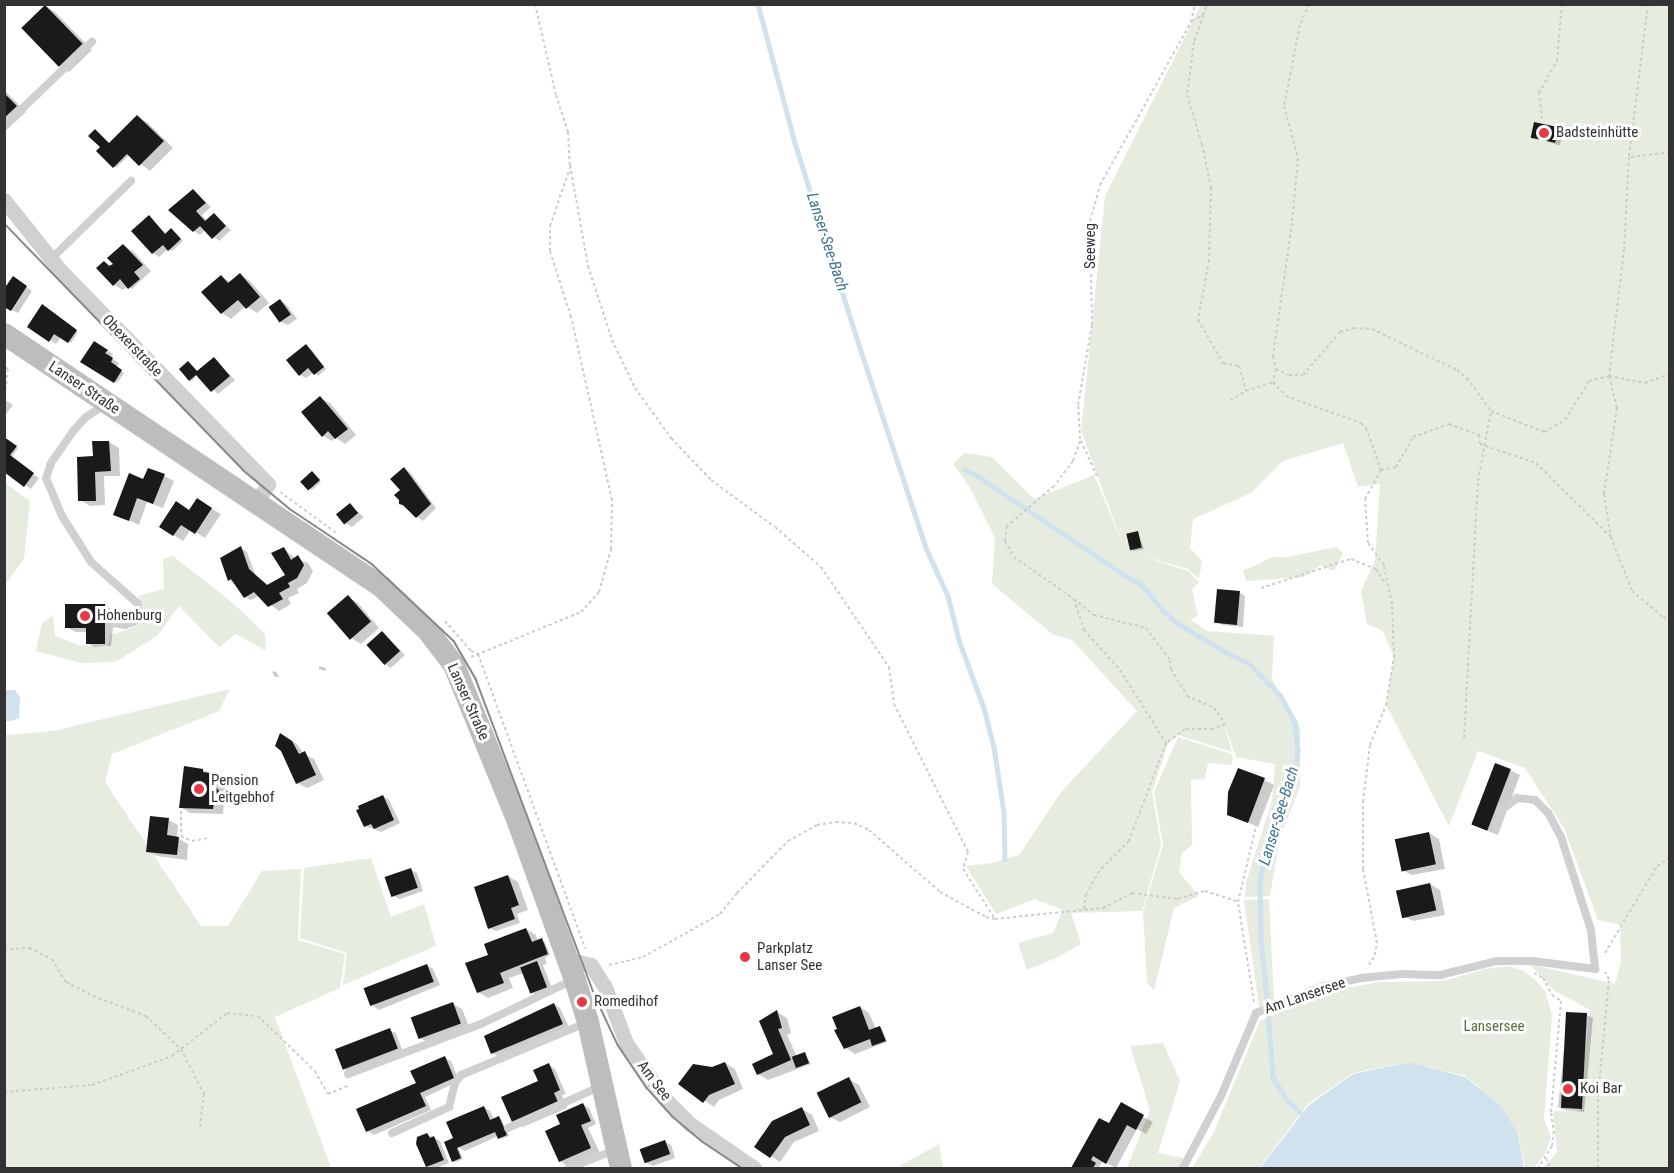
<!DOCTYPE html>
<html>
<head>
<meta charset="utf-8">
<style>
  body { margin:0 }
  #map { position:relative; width:1674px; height:1173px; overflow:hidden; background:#fff; font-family:"Roboto Condensed",sans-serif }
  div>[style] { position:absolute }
  .green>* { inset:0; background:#e6ecdf }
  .water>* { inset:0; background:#cfe2ee }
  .shadow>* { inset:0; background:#0003; transform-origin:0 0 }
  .stream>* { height:4.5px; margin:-2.25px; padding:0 2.25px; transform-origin:2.25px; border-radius:2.25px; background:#cfe2ee }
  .building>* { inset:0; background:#1a1a1a; transform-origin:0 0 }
  .path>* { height:2px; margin-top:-1px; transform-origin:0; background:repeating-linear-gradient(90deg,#cdcdcd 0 3px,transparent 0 6px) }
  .service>* { height:8px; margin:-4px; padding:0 4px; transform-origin:4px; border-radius:4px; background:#d0d0d0 }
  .minor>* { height:15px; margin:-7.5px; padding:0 7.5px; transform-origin:7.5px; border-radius:7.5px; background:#d0d0d0 }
  .secondary>* { height:22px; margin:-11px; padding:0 11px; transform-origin:11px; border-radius:11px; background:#bdbdbd }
  .tram>* { height:1.5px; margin:-0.75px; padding:0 0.75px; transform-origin:0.75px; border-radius:0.75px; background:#888 }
  .dots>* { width:16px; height:16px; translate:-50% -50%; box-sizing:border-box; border:3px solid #fff; border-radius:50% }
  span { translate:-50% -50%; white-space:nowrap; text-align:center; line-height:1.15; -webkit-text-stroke:6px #fff; paint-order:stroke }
  .poi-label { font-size:15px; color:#333 }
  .left { translate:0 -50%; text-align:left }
  .street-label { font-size:15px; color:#333 }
  .park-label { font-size:15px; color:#56703f }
  .water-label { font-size:16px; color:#3f7597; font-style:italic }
  .frame { position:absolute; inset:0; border:6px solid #333; pointer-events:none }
</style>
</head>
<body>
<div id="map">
  <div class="green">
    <div style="clip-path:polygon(1201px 5px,1669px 5px,1669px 1168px,1543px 1168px,1557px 1152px,1553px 1111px,1579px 1111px,1590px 1010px,1555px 991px,1529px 964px,1615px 984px,1621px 962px,1620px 925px,1598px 920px,1564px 828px,1525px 768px,1478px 751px,1449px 826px,1386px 705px,1394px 657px,1383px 631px,1367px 624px,1361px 591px,1375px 560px,1380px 484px,1358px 487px,1343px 443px,1283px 461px,1251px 493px,1193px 519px,1190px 548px,1202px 561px,1199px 579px,1188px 569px,1137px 554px,1188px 571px,1199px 582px,1192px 589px,1198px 616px,1190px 619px,1207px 631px,1274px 636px,1272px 679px,1300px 727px,1300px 787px,1280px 837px,1270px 896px,1245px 897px,1246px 882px,1272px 801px,1275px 764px,1236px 757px,1224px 724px,1232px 752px,1178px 735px,1168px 744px,1152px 792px,1161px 845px,1142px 911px,1071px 913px,1081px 944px,1058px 957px,1027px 970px,1018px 943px,1053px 933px,1063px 910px,1035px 899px,996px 914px,966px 866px,992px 863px,1019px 855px,1062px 791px,1137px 711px,1072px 640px,1052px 634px,992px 584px,995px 538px,969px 486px,953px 464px,964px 453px,992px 457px,1034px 499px,1094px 475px,1123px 545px,1081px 431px,1105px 196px)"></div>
    <div style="clip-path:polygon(5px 483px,30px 501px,24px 559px,5px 585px)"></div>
    <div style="clip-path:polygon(1336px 547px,1343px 553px,1334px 571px,1321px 565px,1303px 577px,1246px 581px,1243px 571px,1272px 557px,1288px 557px)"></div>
    <div style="clip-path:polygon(173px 556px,234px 604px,265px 634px,266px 651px,236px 634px,219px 647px,179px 606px,157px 636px,115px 662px,81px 663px,36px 651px,42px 623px,53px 615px,55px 636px,79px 645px,108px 647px,110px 635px,138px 626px,144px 609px,138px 596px,164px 589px,163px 559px)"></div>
    <div style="clip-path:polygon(230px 689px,219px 711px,112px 754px,105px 782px,201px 926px,228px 926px,262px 871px,301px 869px,298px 940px,345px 954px,340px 988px,275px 1017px,331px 1168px,5px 1168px,5px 735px,53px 731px)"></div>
    <div style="clip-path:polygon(1178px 737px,1231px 754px,1233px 758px,1232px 765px,1208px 763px,1205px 779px,1191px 780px,1192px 845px,1182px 853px,1179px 872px,1199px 896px,1174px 908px,1154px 991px,1147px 982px,1143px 911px,1163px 845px,1154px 792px)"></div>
    <div style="clip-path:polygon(371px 858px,391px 917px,424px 904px,436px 946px,343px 985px,347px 953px,300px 938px,304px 868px)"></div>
    <div style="clip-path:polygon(1269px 899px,1274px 1000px,1259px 1007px,1244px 900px)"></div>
    <div style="clip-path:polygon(1509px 966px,1524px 971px,1538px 982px,1545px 991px,1552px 1015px,1544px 1119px,1551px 1137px,1545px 1154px,1534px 1168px,1525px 1168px,1517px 1131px,1500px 1105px,1465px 1076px,1408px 1062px,1353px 1073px,1308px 1104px,1259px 1168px,1192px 1168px,1213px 1134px,1260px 1021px,1322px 993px,1379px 982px,1442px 981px,1486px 969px)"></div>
    <div style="clip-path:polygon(1163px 1043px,1180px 1081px,1158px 1153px,1183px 1158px,1186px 1168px,1127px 1168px,1150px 1110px,1130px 1046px)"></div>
    <div style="clip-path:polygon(939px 1144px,943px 1168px,900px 1168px,901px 1165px)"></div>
  </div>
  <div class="water">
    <div style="clip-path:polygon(5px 690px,15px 690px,20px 697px,19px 718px,11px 721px,5px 721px)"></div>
    <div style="clip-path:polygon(1409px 1062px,1465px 1077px,1500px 1105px,1517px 1131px,1524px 1168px,1260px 1168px,1309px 1105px,1353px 1074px)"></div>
  </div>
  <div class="shadow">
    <div style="clip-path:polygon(46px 7px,55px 12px,92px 50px,69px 72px,60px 66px)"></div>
    <div style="clip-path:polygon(4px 90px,26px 112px,4px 132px)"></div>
    <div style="clip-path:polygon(137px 117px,147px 122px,173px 148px,150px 171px,129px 155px,116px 168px,102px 147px,110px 144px)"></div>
    <div style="left:1535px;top:123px;width:30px;height:14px;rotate:17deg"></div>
    <div style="clip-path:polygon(193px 191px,211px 207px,202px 215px,207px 221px,214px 214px,231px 230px,219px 241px,206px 229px,200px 235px,194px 231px)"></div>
    <div style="clip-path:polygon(149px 217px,167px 234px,174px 232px,183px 241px,172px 251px,168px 249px,159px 257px,153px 253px,133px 231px)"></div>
    <div style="clip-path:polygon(124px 246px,133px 251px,151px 271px,132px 289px,128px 286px,123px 290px,114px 285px,105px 262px,112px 266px)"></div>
    <div style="clip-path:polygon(240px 275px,250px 281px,269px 303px,257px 313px,246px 306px,231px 319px,222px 313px,221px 277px,231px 282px)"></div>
    <div style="clip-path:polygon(19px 282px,32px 291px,18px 313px,12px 310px)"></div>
    <div style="clip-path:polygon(280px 301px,286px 304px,297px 319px,288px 325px,281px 322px)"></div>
    <div style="clip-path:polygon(43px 306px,78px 332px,71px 343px,61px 337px,56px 344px,29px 326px)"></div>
    <div style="clip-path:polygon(101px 346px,113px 354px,111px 358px,119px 363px,116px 367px,124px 373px,117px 383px,103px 374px)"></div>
    <div style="clip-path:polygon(306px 346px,312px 350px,326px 369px,318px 376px,314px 372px,306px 378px,300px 375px)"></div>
    <div style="clip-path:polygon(214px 359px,235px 380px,218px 394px,198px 374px,192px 381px,190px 380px)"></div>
    <div style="clip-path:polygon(320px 398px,330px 403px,356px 435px,345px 444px,336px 438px,332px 441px,323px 436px)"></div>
    <div style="clip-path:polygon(4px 399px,13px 405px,4px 417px)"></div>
    <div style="clip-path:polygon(4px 438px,18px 448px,11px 458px,39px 478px,31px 489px,4px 471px)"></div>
    <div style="clip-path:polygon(109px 442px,119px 448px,120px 476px,104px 476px,105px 505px,90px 506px,80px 500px,95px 457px)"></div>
    <div style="clip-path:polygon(404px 469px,410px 472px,436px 508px,423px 521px,400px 504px)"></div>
    <div style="clip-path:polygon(315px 475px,321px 482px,312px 490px,310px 489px)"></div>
    <div style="clip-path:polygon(164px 476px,174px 481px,163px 508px,147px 502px,139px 525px,115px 514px,144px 481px)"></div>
    <div style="clip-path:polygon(350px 505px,364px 517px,352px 527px,346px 523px)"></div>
    <div style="clip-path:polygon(207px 506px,221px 514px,205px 538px,191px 529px,183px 541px,161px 527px)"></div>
    <div style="clip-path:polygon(1138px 533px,1144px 549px,1134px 551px,1132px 550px)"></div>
    <div style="clip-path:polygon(241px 548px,247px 552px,255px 574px,269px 586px,288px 575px,283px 548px,296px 559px,308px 563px,313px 571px,307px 583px,297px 589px,299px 593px,288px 598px,291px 604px,279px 611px,259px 596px,251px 600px,245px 597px,235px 584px,229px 580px)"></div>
    <div style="clip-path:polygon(1239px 592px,1245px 596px,1243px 627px,1223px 625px,1217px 622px)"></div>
    <div style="clip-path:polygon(348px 597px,358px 603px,379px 628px,361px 644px,351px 638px)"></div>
    <div style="clip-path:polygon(105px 605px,115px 611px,111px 646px,94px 647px,88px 643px,88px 632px,76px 632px,66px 627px)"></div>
    <div style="clip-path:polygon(382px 632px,405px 655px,391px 668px,385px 664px)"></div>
    <div style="clip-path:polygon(319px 666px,326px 668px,325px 671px,319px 669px)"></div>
    <div style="clip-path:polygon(274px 671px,277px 673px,279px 677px,275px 677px,272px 672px)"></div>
    <div style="clip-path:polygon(281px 735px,297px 744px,304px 754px,314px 759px,324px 780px,307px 788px,297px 783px)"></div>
    <div style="clip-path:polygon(203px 770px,227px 781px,228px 799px,224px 802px,223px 814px,190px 813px,181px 807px)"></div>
    <div style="clip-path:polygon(1510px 770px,1520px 775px,1498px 835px,1474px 825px)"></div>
    <div style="clip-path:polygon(1264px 780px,1274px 785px,1258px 827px,1229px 814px)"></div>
    <div style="clip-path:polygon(383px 796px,389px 800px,400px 823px,381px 832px,365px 826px)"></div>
    <div style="clip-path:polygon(169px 820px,178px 825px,177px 838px,188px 844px,187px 860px,157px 856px,148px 851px)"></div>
    <div style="clip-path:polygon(1429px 833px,1439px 839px,1445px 869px,1412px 875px,1402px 870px)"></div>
    <div style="clip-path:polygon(411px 870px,417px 873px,423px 891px,400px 899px,393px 896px)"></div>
    <div style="clip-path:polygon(508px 876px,518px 882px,528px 910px,517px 914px,520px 923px,496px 931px,489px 928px)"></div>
    <div style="clip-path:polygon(1430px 884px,1440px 890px,1445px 915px,1413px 921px,1403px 916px)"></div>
    <div style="clip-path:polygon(526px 929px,536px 935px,538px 942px,545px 942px,550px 955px,545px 958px,547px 964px,543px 965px,553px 991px,538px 996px,532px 993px,524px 973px,509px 978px,513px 988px,488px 998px,478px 992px,490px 956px)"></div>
    <div style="clip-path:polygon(427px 965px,433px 969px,440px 985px,379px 1010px,373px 1006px)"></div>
    <div style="clip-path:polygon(453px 1004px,462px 1009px,470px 1029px,430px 1044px,421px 1038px)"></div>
    <div style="clip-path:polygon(554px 1004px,560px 1008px,569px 1027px,499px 1057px,493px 1053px)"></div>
    <div style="clip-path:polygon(860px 1007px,869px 1013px,876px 1029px,882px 1029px,887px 1042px,855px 1054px,846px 1048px)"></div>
    <div style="clip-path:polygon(777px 1012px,787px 1018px,791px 1033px,787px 1035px,797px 1057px,805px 1054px,811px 1064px,768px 1080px,758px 1074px,775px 1055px,761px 1021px)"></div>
    <div style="clip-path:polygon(1568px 1013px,1587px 1015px,1593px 1018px,1584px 1112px,1564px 1110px,1558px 1107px)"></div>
    <div style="clip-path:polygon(389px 1030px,396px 1033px,403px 1052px,351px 1073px,345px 1070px)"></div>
    <div style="clip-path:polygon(444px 1058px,451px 1061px,459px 1081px,425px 1097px,431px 1110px,374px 1135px,368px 1131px,358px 1110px,418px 1084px)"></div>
    <div style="clip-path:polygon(725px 1063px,735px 1069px,743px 1089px,719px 1100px,714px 1107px,680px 1084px)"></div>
    <div style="clip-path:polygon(549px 1065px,555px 1069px,566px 1094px,562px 1095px,567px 1108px,523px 1127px,513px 1121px)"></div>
    <div style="clip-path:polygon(849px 1079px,859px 1085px,870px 1107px,840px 1122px,830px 1117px)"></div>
    <div style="clip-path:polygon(583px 1104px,589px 1108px,596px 1124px,588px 1128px,600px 1153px,569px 1167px,560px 1161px,562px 1125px)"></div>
    <div style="clip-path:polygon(1121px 1105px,1153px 1122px,1146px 1134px,1137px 1129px,1116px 1168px,1103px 1161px,1099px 1167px,1103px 1168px,1073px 1168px,1100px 1120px,1110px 1126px)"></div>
    <div style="clip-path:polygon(483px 1107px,490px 1111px,494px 1120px,501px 1119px,509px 1136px,501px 1139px,498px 1136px,465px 1151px,458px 1147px,463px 1159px,456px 1162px,454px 1161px,455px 1139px)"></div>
    <div style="clip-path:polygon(802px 1109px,812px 1115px,819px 1131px,794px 1142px,780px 1162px,771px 1156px)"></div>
    <div style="clip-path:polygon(427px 1134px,440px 1141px,449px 1163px,436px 1168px,427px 1166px)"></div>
    <div style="clip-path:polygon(665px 1142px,671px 1145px,675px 1158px,653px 1166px,647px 1163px)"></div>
  </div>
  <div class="stream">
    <div style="left:758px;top:4px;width:144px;rotate:75.1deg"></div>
    <div style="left:795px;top:143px;width:225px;rotate:72.4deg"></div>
    <div style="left:863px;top:357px;width:203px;rotate:71.7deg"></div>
    <div style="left:927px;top:550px;width:51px;rotate:65.5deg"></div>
    <div style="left:948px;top:596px;width:49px;rotate:75.7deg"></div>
    <div style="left:960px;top:643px;width:69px;rotate:69.7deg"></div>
    <div style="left:984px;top:708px;width:40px;rotate:75.6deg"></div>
    <div style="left:994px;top:747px;width:66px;rotate:81.3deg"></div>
    <div style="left:1004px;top:812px;width:47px;rotate:88.8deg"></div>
    <div style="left:964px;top:469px;width:16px;rotate:27deg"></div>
    <div style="left:978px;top:476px;width:176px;rotate:34.1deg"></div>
    <div style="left:1124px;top:575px;width:19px;rotate:28deg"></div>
    <div style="left:1141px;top:584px;width:33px;rotate:50deg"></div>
    <div style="left:1162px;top:609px;width:21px;rotate:43deg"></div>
    <div style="left:1177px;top:623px;width:56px;rotate:31.1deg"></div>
    <div style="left:1225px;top:652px;width:26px;rotate:25deg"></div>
    <div style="left:1249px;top:663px;width:46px;rotate:45.9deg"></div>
    <div style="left:1281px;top:696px;width:30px;rotate:62deg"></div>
    <div style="left:1295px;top:722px;width:29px;rotate:84deg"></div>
    <div style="left:1298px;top:751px;width:27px;rotate:98deg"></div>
    <div style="left:1294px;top:778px;width:86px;rotate:110.3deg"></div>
    <div style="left:1264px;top:859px;width:26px;rotate:99deg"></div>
    <div style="left:1260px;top:885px;width:53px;rotate:88.9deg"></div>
    <div style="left:1261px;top:938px;width:69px;rotate:84.2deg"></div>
    <div style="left:1268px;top:1010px;width:67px;rotate:85.7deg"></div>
    <div style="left:1273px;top:1077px;width:26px;rotate:59deg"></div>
    <div style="left:1286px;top:1099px;width:21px;rotate:43deg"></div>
  </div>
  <div class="building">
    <div style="left:45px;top:5px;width:54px;height:33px;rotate:46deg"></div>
    <div style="clip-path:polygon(4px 93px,17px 106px,4px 118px)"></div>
    <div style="clip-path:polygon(137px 115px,164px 141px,139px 166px,127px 154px,113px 168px,96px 151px,100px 147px,88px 136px,95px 129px,109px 143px)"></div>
    <div style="left:1534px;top:122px;width:25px;height:16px;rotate:12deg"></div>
    <div style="clip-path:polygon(193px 189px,206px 203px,196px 211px,205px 221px,214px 213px,226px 226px,212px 239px,200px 226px,193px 232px,168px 210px)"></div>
    <div style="clip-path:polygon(149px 215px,165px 234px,171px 228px,181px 239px,168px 251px,163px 245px,152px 254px,131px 231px)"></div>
    <div style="clip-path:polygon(123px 244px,143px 265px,134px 272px,140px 279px,128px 289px,120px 279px,113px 286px,96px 268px,104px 261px,109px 266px,113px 264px,107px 258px)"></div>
    <div style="clip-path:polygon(240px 273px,260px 297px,246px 309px,238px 300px,221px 314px,201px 292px,221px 275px,228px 283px)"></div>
    <div style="clip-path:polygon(13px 276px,27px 286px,11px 311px,4px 307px,4px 289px)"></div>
    <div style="left:280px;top:299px;width:19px;height:14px;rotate:55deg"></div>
    <div style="clip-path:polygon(42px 304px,77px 330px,68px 343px,54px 334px,49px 342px,27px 327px)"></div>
    <div style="clip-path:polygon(94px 341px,108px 350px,105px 353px,113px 358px,111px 362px,122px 370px,114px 383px,80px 362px)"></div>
    <div style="clip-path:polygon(306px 344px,324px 367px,314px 375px,308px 368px,299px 376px,286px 360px)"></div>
    <div style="clip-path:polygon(214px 357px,230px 376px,211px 392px,196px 375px,189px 381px,179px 369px,188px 361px,197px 371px)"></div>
    <div style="clip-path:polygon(320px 396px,348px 429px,335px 439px,328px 431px,322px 437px,301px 412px)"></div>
    <div style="clip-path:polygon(4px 437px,17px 446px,10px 455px,34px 473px,24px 487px,4px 472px)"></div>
    <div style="clip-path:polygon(92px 441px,109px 441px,111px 471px,95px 472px,96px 501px,78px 501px,77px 457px,93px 456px)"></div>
    <div style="clip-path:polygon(404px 467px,431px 504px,416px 518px,403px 505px,399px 504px,399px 500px,394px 495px,400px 490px,390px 479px)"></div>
    <div style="clip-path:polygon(148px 468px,165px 474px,153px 504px,137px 498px,129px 521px,113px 515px,129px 473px,143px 479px)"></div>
    <div style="left:312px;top:471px;width:12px;height:16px;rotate:48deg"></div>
    <div style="clip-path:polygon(197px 498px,212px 508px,195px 534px,181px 525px,173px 536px,159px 527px,176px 501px,189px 510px)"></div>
    <div style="left:350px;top:503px;width:13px;height:18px;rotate:51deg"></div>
    <div style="left:1138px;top:531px;width:17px;height:12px;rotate:77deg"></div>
    <div style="clip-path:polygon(241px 546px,249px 569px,267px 585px,285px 575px,271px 553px,284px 547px,291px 560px,298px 555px,304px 565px,297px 578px,288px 583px,290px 587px,279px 593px,283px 599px,268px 607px,254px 592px,244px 598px,231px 579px,228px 581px,220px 558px)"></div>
    <div style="left:1217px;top:589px;width:23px;height:34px;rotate:5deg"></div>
    <div style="left:348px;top:595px;width:35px;height:28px;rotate:49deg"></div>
    <div style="clip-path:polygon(65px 604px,105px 604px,105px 644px,86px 644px,86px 628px,65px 628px)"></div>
    <div style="left:382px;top:631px;width:27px;height:21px;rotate:48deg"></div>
    <div style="clip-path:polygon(280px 733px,292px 741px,299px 754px,305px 751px,316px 775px,296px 784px,281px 751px,275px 746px)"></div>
    <div style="left:1495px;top:763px;width:17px;height:66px;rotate:21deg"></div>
    <div style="clip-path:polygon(184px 766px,203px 769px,203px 772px,217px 774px,216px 787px,219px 791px,215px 796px,213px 809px,179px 808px)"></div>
    <div style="clip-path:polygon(1238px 768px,1265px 778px,1248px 823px,1227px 815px,1228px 792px)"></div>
    <div style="clip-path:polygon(383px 795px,394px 820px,374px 829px,371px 824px,364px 827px,356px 810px,359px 809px,358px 806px)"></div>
    <div style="clip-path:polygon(150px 816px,169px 818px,167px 835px,179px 837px,177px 855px,146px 852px)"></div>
    <div style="left:1429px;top:832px;width:33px;height:35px;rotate:78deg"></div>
    <div style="left:411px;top:868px;width:21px;height:28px;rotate:71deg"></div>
    <div style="clip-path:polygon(508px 875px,519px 905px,511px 908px,515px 919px,488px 929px,474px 887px)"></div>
    <div style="left:1430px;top:883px;width:28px;height:35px;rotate:77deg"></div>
    <div style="clip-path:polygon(526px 928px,532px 942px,542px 938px,548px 954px,500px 973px,504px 983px,477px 993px,465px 963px,488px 955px,484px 944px)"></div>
    <div style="left:537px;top:961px;width:28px;height:18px;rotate:69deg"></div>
    <div style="left:427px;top:964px;width:19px;height:68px;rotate:69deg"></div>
    <div style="left:453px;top:1002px;width:23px;height:45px;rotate:70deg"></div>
    <div style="clip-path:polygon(554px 1003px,563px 1024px,491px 1054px,484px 1036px)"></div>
    <div style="clip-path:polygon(860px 1006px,869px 1030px,880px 1026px,886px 1041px,872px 1046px,870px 1039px,844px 1049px,834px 1030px,837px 1029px,832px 1017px)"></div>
    <div style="clip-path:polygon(777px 1010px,782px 1028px,778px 1029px,791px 1060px,757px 1075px,752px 1064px,773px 1054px,759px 1021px)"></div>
    <div style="left:1566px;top:1012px;width:21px;height:96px;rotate:3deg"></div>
    <div style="left:390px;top:1028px;width:22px;height:59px;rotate:69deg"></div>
    <div style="left:805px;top:1052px;width:12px;height:14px;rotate:70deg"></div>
    <div style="clip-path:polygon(445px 1056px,454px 1078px,420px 1093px,426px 1106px,366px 1132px,356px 1109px,416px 1083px,410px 1071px)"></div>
    <div style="clip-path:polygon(725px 1062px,735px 1084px,709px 1095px,703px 1103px,678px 1084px,693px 1064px,712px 1067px)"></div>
    <div style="clip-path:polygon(549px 1063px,560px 1090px,554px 1093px,558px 1102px,512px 1122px,501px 1097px,538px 1081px,533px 1070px)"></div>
    <div style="left:849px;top:1077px;width:28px;height:36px;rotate:64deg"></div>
    <div style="clip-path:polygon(1121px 1102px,1144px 1115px,1136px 1130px,1127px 1125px,1106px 1164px,1093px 1156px,1091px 1160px,1096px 1163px,1093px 1168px,1071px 1168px,1099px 1118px,1109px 1123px)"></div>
    <div style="clip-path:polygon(583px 1103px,591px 1121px,581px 1125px,591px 1148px,559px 1162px,545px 1131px,560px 1124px,556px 1115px)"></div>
    <div style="clip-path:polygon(484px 1106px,490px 1120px,499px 1116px,507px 1135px,498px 1139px,495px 1132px,457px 1148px,461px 1158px,452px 1162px,444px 1142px,453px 1138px,446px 1122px)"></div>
    <div style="clip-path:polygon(802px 1107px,810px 1125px,785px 1137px,770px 1158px,754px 1147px,772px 1121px)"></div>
    <div style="clip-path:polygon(427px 1133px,430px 1138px,434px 1136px,444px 1160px,426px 1167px,416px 1144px,417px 1137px)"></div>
    <div style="left:665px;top:1140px;width:15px;height:27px;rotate:70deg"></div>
  </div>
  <div class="path">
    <div style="left:535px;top:4px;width:93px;rotate:77deg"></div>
    <div style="left:556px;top:95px;width:39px;rotate:72deg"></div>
    <div style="left:568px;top:132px;width:33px;rotate:87deg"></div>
    <div style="left:570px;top:165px;width:103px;rotate:79.9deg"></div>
    <div style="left:588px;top:266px;width:78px;rotate:72deg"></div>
    <div style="left:612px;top:340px;width:53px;rotate:64.4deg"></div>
    <div style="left:635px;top:388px;width:62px;rotate:54.2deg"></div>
    <div style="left:671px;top:438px;width:58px;rotate:46.4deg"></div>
    <div style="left:711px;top:480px;width:79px;rotate:36.3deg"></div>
    <div style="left:775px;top:527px;width:61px;rotate:41deg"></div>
    <div style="left:821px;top:567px;width:121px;rotate:55.8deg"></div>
    <div style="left:889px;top:667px;width:37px;rotate:82deg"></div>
    <div style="left:894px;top:704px;width:165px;rotate:63.4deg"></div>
    <div style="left:968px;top:852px;width:18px;rotate:106deg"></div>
    <div style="left:963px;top:869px;width:59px;rotate:57.4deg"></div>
    <div style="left:1309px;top:4px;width:23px;rotate:113deg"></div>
    <div style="left:1300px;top:25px;width:83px;rotate:101.2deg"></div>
    <div style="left:1284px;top:106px;width:54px;rotate:74.9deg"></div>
    <div style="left:1298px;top:158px;width:65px;rotate:95.3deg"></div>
    <div style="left:1292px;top:223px;width:134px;rotate:98.1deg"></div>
    <div style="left:1273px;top:356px;width:13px;rotate:77deg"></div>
    <div style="left:1276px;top:369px;width:13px;rotate:103deg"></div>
    <div style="left:1273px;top:382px;width:19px;rotate:47deg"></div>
    <div style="left:1286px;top:396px;width:80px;rotate:19.8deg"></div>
    <div style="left:1361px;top:423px;width:7px;rotate:45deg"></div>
    <div style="left:1366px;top:428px;width:45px;rotate:70.3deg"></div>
    <div style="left:1648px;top:4px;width:154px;rotate:97.1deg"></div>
    <div style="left:1629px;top:157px;width:92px;rotate:93.1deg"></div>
    <div style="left:1624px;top:249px;width:128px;rotate:96.7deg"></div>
    <div style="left:1609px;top:376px;width:33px;rotate:76deg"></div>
    <div style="left:1617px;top:408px;width:87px;rotate:98.6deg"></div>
    <div style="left:1604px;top:494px;width:44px;rotate:80.8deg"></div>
    <div style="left:1611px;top:537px;width:58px;rotate:68.7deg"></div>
    <div style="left:1632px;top:591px;width:40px;rotate:40deg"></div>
    <div style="left:1663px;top:617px;width:7px;rotate:16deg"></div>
    <div style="left:1203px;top:15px;width:28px;rotate:108deg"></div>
    <div style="left:1194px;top:42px;width:53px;rotate:97.5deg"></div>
    <div style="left:1187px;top:95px;width:51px;rotate:73deg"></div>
    <div style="left:1202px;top:144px;width:44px;rotate:78.2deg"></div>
    <div style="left:1211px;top:187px;width:73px;rotate:91.6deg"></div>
    <div style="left:1209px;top:260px;width:61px;rotate:100.4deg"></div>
    <div style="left:1198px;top:320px;width:50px;rotate:59.8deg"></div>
    <div style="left:1223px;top:363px;width:16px;rotate:11deg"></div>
    <div style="left:1239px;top:366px;width:26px;rotate:74deg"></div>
    <div style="left:1192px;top:21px;width:13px;rotate:-29deg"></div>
    <div style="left:1203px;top:15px;width:12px;rotate:-70deg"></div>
    <div style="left:1542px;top:119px;width:26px;rotate:-97deg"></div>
    <div style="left:1539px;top:93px;width:37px;rotate:-61deg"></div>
    <div style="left:1557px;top:61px;width:57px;rotate:-85deg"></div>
    <div style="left:1631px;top:157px;width:39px;rotate:-7deg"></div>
    <div style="left:1276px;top:369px;width:14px;rotate:25deg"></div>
    <div style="left:1289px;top:375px;width:14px"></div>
    <div style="left:1303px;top:375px;width:57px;rotate:-49.3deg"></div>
    <div style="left:1340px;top:332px;width:15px;rotate:-16deg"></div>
    <div style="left:1354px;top:328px;width:18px;rotate:3deg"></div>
    <div style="left:1372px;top:329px;width:94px;rotate:25.8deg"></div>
    <div style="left:1457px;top:370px;width:13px;rotate:39deg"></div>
    <div style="left:1467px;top:378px;width:41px;rotate:54deg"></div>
    <div style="left:1491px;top:411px;width:57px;rotate:21.6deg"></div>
    <div style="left:1544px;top:432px;width:24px;rotate:-30deg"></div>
    <div style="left:1565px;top:420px;width:46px;rotate:-58.4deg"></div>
    <div style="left:1589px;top:381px;width:21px;rotate:-14deg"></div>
    <div style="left:1609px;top:376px;width:37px;rotate:11deg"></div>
    <div style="left:1645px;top:383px;width:27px;rotate:-20deg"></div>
    <div style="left:5px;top:396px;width:27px;rotate:-84deg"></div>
    <div style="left:8px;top:369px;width:4px;rotate:-146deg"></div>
    <div style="left:1230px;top:400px;width:18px;rotate:-29deg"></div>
    <div style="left:1246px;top:391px;width:28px;rotate:-18deg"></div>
    <div style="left:1080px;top:441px;width:21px;rotate:109deg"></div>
    <div style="left:1073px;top:461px;width:31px;rotate:127deg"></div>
    <div style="left:1054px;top:486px;width:62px;rotate:139.6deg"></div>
    <div style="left:1007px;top:526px;width:15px;rotate:98deg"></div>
    <div style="left:1005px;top:541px;width:18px;rotate:61deg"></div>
    <div style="left:1014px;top:557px;width:73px;rotate:35deg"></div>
    <div style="left:1074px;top:599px;width:33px;rotate:72deg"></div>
    <div style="left:1084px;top:630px;width:54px;rotate:48deg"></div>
    <div style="left:1120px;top:670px;width:86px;rotate:57.8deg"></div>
    <div style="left:1097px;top:476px;width:41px;rotate:-114.7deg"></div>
    <div style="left:1080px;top:439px;width:34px;rotate:-93deg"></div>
    <div style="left:1078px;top:405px;width:81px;rotate:-80.1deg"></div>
    <div style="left:1092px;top:325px;width:104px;rotate:-91.1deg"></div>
    <div style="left:1090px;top:221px;width:37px;rotate:-74deg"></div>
    <div style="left:1100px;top:185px;width:187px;rotate:-60.8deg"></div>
    <div style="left:1191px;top:22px;width:18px;rotate:-77deg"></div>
    <div style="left:280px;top:492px;width:72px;rotate:35.9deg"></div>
    <div style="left:1261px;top:588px;width:95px;rotate:-17.9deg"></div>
    <div style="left:1351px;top:559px;width:27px;rotate:22deg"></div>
    <div style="left:1376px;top:569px;width:17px;rotate:57deg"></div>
    <div style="left:1074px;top:599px;width:26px;rotate:39deg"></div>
    <div style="left:1094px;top:615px;width:54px;rotate:14deg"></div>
    <div style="left:1146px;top:628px;width:40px;rotate:53deg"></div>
    <div style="left:1170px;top:660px;width:9px;rotate:84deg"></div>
    <div style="left:1171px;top:669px;width:31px;rotate:59deg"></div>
    <div style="left:1187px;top:696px;width:30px;rotate:24deg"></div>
    <div style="left:1214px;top:708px;width:19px;rotate:55deg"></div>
    <div style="left:1225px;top:724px;width:13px;rotate:157deg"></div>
    <div style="left:1213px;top:729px;width:28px;rotate:180deg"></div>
    <div style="left:1185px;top:729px;width:24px;rotate:144deg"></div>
    <div style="left:1166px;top:743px;width:105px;rotate:110.7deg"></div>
    <div style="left:1129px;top:841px;width:42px;rotate:135deg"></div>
    <div style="left:1099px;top:871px;width:26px;rotate:119deg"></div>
    <div style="left:1086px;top:894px;width:16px;rotate:97deg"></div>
    <div style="left:445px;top:621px;width:40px;rotate:49deg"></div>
    <div style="left:471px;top:651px;width:8px;rotate:23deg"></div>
    <div style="left:478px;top:654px;width:313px;rotate:70deg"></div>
    <div style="left:471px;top:657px;width:119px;rotate:-22.2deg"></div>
    <div style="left:581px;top:612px;width:27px;rotate:-48deg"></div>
    <div style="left:599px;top:592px;width:45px;rotate:-74.4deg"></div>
    <div style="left:611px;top:549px;width:49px;rotate:-88.8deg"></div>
    <div style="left:612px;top:500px;width:188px;rotate:-102.6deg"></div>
    <div style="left:571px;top:317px;width:69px;rotate:-107.7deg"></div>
    <div style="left:550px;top:251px;width:25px;rotate:-90deg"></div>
    <div style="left:550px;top:226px;width:61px;rotate:-71deg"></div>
    <div style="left:1464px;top:738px;width:257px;rotate:-86.9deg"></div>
    <div style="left:1478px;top:481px;width:71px;rotate:-79.5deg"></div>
    <div style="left:181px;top:811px;width:25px;rotate:90deg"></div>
    <div style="left:181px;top:836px;width:12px;rotate:24deg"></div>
    <div style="left:192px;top:841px;width:15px;rotate:-11deg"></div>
    <div style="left:4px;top:950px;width:25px;rotate:-5deg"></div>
    <div style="left:29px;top:948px;width:25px;rotate:26deg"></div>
    <div style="left:52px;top:959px;width:27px;rotate:59deg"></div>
    <div style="left:66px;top:982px;width:30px;rotate:27deg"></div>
    <div style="left:93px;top:996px;width:57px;rotate:20.7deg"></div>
    <div style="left:146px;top:1016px;width:48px;rotate:43.3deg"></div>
    <div style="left:181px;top:1049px;width:51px;rotate:62.9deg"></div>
    <div style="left:204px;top:1094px;width:35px;rotate:97deg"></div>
    <div style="left:1605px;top:953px;width:101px;rotate:-59.1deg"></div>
    <div style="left:1657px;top:866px;width:15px;rotate:-32deg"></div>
    <div style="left:609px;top:965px;width:35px;rotate:-13deg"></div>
    <div style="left:643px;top:957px;width:88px;rotate:-29.2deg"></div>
    <div style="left:720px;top:914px;width:27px;rotate:-51deg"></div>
    <div style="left:737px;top:893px;width:73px;rotate:-45.6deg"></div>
    <div style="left:788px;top:841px;width:33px;rotate:-29deg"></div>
    <div style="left:817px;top:825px;width:19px;rotate:-9deg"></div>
    <div style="left:836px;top:822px;width:18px;rotate:3deg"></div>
    <div style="left:854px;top:823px;width:17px;rotate:25deg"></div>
    <div style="left:869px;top:830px;width:94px;rotate:41.1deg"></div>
    <div style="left:940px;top:892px;width:52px;rotate:28.5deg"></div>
    <div style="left:986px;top:917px;width:9px;rotate:13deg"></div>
    <div style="left:995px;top:919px;width:109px;rotate:-5.8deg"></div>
    <div style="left:1103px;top:908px;width:33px;rotate:-27deg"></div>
    <div style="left:1132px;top:893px;width:46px;rotate:7.4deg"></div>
    <div style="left:1178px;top:899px;width:28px;rotate:-17deg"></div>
    <div style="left:1205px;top:891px;width:35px;rotate:18deg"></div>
    <div style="left:1369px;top:965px;width:12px;rotate:-59deg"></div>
    <div style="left:1375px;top:955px;width:12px;rotate:-81deg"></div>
    <div style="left:1377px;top:943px;width:75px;rotate:-100.7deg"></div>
    <div style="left:1363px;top:869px;width:67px;rotate:-90deg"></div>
    <div style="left:1363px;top:802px;width:57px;rotate:-83deg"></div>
    <div style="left:1370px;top:745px;width:43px;rotate:-68.2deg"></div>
    <div style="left:1386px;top:705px;width:49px;rotate:-80.5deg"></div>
    <div style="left:1394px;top:657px;width:53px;rotate:-92.2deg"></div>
    <div style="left:1392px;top:604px;width:40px;rotate:-102deg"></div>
    <div style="left:1384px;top:565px;width:27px;rotate:-126deg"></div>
    <div style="left:1368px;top:543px;width:44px;rotate:-93.9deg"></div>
    <div style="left:1365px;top:499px;width:33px;rotate:-61deg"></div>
    <div style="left:1381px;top:470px;width:15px;rotate:-11deg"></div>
    <div style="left:1396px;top:467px;width:34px;rotate:-60deg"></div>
    <div style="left:1413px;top:437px;width:38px;rotate:-20deg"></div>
    <div style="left:1449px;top:424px;width:32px;rotate:20deg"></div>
    <div style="left:1479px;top:435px;width:9px;rotate:84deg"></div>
    <div style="left:1480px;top:444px;width:59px;rotate:18.7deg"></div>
    <div style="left:1536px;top:463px;width:105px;rotate:44.6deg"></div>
    <div style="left:1534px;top:973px;width:10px;rotate:29deg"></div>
    <div style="left:1543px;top:978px;width:19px;rotate:62deg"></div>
    <div style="left:1552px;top:995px;width:11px;rotate:34deg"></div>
    <div style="left:1561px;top:1001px;width:112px;rotate:95.1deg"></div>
    <div style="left:1551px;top:1113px;width:18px;rotate:81deg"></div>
    <div style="left:1554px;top:1131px;width:15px;rotate:98deg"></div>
    <div style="left:1552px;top:1146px;width:26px;rotate:122deg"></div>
    <div style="left:1254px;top:1002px;width:101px;rotate:-99.1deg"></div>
    <div style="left:1238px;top:902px;width:82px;rotate:-76.6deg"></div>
    <div style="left:4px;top:1092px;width:88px;rotate:-4.5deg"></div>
    <div style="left:92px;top:1085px;width:85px;rotate:-19.9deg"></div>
    <div style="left:172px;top:1056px;width:70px;rotate:-38deg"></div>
    <div style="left:227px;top:1013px;width:31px;rotate:6deg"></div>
    <div style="left:258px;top:1016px;width:79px;rotate:44deg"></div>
    <div style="left:315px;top:1071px;width:26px;rotate:61deg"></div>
    <div style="left:328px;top:1094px;width:22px;rotate:-22deg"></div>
    <div style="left:1546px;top:1158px;width:11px;rotate:68deg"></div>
    <div style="left:1598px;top:1168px;width:71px;rotate:-90deg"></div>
    <div style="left:1598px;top:1097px;width:119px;rotate:-84.7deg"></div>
    <div style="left:1609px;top:979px;width:8px;rotate:-120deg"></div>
  </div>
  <div class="service">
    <div style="left:4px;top:126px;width:122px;rotate:-43.7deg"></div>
    <div style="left:51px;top:259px;width:112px;rotate:-44.3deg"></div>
    <div style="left:106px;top:404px;width:24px;rotate:147deg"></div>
    <div style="left:86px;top:417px;width:18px;rotate:133deg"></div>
    <div style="left:74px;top:430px;width:40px;rotate:124.9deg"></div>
    <div style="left:51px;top:463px;width:16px;rotate:108deg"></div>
    <div style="left:46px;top:478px;width:41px;rotate:67.2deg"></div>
    <div style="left:62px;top:516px;width:54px;rotate:57.8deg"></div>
    <div style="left:91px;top:562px;width:62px;rotate:41.7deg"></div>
    <div style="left:137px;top:603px;width:8px;rotate:76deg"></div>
    <div style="left:139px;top:611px;width:12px;rotate:114deg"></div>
    <div style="left:134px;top:622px;width:9px;rotate:162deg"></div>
    <div style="left:125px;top:625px;width:12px;rotate:-171deg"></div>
    <div style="left:348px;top:1074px;width:142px;rotate:-20.6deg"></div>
    <div style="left:481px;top:1024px;width:102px;rotate:-25.6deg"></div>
    <div style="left:508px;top:1128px;width:102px;rotate:-24.3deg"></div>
    <div style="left:392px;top:1133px;width:63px;rotate:-24.5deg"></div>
    <div style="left:449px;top:1107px;width:25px;rotate:-76deg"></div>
    <div style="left:455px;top:1083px;width:10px;rotate:-53deg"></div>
    <div style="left:461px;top:1075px;width:135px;rotate:-22.6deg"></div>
    <div style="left:569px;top:1168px;width:49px;rotate:-21.4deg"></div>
    <div style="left:1183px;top:1168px;width:81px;rotate:-62.2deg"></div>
    <div style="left:1221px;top:1096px;width:90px;rotate:-67.1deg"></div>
    <div style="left:1256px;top:1013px;width:73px;rotate:-21.7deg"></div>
    <div style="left:1324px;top:986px;width:38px;rotate:-12deg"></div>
    <div style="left:1361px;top:978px;width:41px;rotate:-5.6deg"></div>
    <div style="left:1402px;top:974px;width:38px;rotate:2deg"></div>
    <div style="left:1440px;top:975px;width:59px;rotate:-13.8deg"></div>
    <div style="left:1497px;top:961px;width:35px"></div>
    <div style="left:1532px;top:961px;width:64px;rotate:7.2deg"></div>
    <div style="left:1595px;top:969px;width:39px;rotate:-96deg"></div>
    <div style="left:1591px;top:930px;width:98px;rotate:-107.9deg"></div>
    <div style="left:1561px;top:837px;width:27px;rotate:-118deg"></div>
    <div style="left:1548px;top:813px;width:18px;rotate:-135deg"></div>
    <div style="left:1535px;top:800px;width:18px;rotate:-174deg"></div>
    <div style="left:1517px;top:798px;width:18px;rotate:142deg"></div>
    <div style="left:1503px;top:809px;width:22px;rotate:111deg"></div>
  </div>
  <div class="minor">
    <div style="left:4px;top:200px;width:88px;rotate:51.4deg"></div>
    <div style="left:59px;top:269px;width:300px;rotate:45.8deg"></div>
    <div style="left:268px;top:484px;width:20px;rotate:123deg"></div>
    <div style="left:568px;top:959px;width:24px;rotate:15deg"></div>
    <div style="left:591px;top:965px;width:26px;rotate:58deg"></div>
    <div style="left:605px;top:987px;width:60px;rotate:69.4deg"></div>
    <div style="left:626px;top:1043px;width:70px;rotate:54.9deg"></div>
    <div style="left:666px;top:1100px;width:34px;rotate:45deg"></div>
    <div style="left:690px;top:1124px;width:78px;rotate:34.5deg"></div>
  </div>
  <div class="secondary">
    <div style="left:4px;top:334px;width:456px;rotate:33.8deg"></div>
    <div style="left:383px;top:588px;width:62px;rotate:43.7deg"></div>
    <div style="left:428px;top:631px;width:43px;rotate:52.6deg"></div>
    <div style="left:454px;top:665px;width:166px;rotate:67.8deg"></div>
    <div style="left:517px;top:819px;width:171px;rotate:70.2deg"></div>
    <div style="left:575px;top:980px;width:44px;rotate:72.8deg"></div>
    <div style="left:588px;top:1022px;width:150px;rotate:77.3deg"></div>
  </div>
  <div class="tram">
    <div style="left:4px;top:223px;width:344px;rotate:45.9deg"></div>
    <div style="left:243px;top:470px;width:61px;rotate:39.7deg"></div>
    <div style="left:290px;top:509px;width:99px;rotate:33.9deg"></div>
    <div style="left:372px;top:564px;width:112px;rotate:43.2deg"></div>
    <div style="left:454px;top:641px;width:44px;rotate:59.9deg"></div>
    <div style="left:476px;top:679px;width:341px;rotate:69.4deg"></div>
    <div style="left:596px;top:998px;width:52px;rotate:64.9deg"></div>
    <div style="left:618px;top:1045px;width:52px;rotate:56deg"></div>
    <div style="left:647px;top:1088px;width:38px;rotate:48deg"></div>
    <div style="left:672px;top:1116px;width:40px;rotate:40deg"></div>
    <div style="left:703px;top:1142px;width:47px;rotate:33.7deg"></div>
  </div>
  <div class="dots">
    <div style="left:1544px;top:133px;background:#e63946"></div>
    <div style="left:85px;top:616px;background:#e63946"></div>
    <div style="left:199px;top:789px;background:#e63946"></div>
    <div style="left:745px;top:957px;background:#e63946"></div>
    <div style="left:582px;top:1002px;background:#e63946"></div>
    <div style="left:1568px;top:1089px;background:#e63946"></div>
  </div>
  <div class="poi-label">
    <span class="left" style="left:1556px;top:133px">Badsteinhütte</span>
    <span class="left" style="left:97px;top:616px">Hohenburg</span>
    <span class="left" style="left:211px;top:789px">Pension<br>Leitgebhof</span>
    <span class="left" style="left:757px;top:957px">Parkplatz<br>Lanser See</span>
    <span class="left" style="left:594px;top:1002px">Romedihof</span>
    <span class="left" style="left:1580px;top:1089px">Koi Bar</span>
  </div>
  <div class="street-label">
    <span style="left:1091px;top:246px;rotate:-90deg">Seeweg</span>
    <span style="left:132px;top:346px;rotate:46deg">Obexerstraße</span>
    <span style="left:84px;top:388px;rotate:34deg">Lanser Straße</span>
    <span style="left:468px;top:702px;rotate:66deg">Lanser Straße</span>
    <span style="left:1305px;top:996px;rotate:-19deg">Am Lansersee</span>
    <span style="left:654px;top:1081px;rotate:53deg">Am See</span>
  </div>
  <div class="park-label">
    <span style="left:1494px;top:1027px">Lansersee</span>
  </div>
  <div class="water-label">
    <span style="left:827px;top:242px;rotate:72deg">Lanser-See-Bach</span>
    <span style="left:1279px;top:816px;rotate:-73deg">Lanser-See-Bach</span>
  </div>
  <div class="frame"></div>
</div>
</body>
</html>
